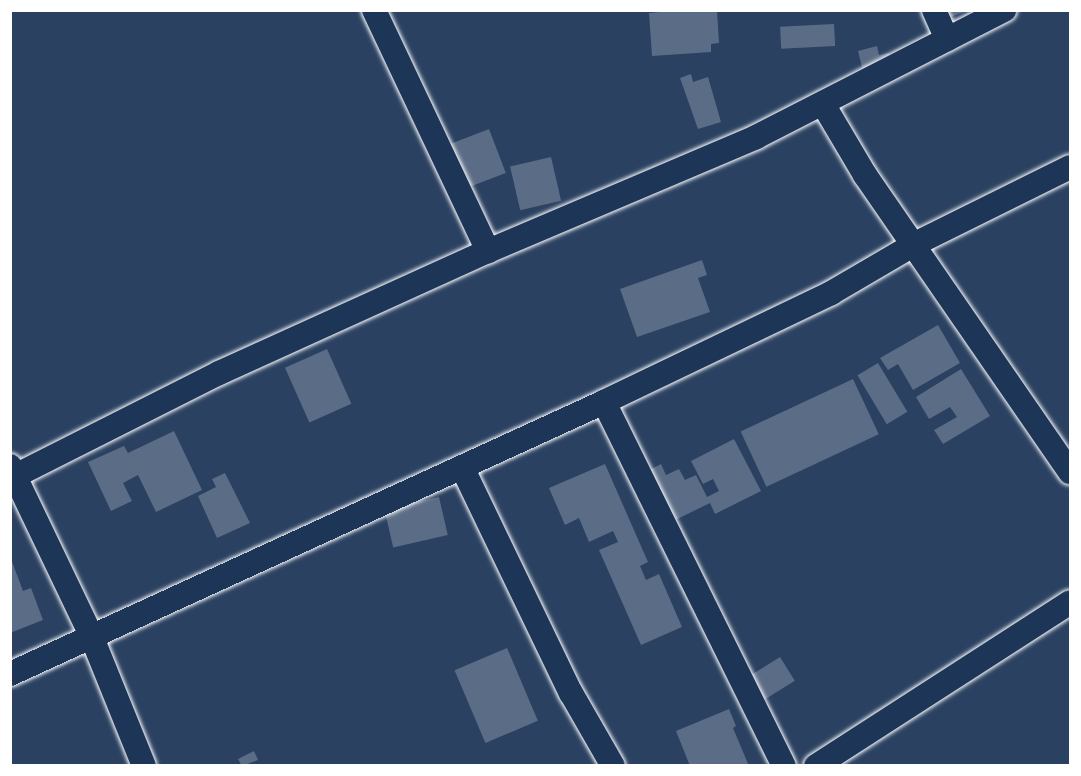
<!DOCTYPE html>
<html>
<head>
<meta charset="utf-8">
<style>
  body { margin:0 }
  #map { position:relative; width:1081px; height:776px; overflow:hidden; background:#2a4161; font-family:Caveat,sans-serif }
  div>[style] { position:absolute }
  .building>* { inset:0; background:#5b6c86; transform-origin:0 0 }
  .roads { filter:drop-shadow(0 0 2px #fff) drop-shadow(0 0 2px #fff) }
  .street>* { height:24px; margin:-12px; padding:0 12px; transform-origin:12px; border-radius:12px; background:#1d3557 }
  span { translate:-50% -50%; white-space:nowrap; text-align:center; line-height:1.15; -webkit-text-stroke:5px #1d3557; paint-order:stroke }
  .frame { position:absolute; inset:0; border:12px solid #fff; pointer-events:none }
</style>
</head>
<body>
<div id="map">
  <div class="building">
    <div style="clip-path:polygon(682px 10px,717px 10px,719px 43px,711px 44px,711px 52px,652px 56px,649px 13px)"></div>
    <div style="clip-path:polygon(933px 10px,969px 10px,937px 22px)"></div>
    <div style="left:834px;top:24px;width:22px;height:54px;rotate:87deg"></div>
    <div style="clip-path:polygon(877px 46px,879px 55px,889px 53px,891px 64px,863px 71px,858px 51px)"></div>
    <div style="clip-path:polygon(691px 74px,693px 82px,708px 77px,721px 122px,698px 129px,680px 78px)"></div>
    <div style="left:489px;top:129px;width:47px;height:45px;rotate:69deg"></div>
    <div style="left:551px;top:157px;width:45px;height:42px;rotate:77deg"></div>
    <div style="clip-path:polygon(702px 260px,707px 275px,698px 278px,710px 312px,637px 337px,620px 289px)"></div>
    <div style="clip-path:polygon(938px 325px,960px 363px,913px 390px,898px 364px,888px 370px,880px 358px)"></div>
    <div style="left:327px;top:349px;width:60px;height:46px;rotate:66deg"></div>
    <div style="left:878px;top:363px;width:57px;height:24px;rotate:59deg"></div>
    <div style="clip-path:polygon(961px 369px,990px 416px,943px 444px,934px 430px,957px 417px,950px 407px,929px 419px,916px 397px)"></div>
    <div style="left:853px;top:379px;width:61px;height:124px;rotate:65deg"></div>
    <div style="clip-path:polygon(174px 431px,202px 490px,156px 512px,138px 475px,123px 483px,132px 501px,111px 511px,88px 462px,124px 446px,128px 453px)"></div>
    <div style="clip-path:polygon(734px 439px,761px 491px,715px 514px,710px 503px,663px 526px,638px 476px,661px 464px,666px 475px,679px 469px,685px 480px,696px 475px,707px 497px,719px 491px,713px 479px,703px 484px,691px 461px)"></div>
    <div style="clip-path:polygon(605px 464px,648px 562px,640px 566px,646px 580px,659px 574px,682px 627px,641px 645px,599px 550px,618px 542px,613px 531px,589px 542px,579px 518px,565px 525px,549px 488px)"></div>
    <div style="clip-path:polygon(225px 473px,250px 523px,217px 538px,198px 496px,216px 487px,212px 479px)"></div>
    <div style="left:439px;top:497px;width:39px;height:56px;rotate:77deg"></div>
    <div style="clip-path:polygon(11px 559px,23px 591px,31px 588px,43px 620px,10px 633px)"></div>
    <div style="left:507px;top:648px;width:79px;height:57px;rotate:67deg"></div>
    <div style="left:780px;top:657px;width:28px;height:41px;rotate:58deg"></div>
    <div style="clip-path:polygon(729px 709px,736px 726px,733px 728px,749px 766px,690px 766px,676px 731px)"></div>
    <div style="clip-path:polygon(254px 751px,258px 760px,242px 766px,238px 759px)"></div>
  </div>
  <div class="roads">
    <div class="street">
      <div style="left:374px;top:10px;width:267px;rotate:64.7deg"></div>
      <div style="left:934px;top:10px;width:32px;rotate:66deg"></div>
      <div style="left:823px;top:104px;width:82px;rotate:59.4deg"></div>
      <div style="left:865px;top:175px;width:361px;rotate:55.4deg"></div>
      <div style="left:604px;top:402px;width:406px;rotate:63.7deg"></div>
      <div style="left:10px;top:466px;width:187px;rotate:64.4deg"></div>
      <div style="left:91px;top:635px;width:141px;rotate:68deg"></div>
      <div style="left:462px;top:467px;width:251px;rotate:64.3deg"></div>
      <div style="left:571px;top:693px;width:84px;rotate:60.1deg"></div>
      <div style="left:15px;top:476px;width:229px;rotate:-26.8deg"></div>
      <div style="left:219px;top:373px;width:295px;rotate:-24.4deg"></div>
      <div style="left:488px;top:251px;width:291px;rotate:-23deg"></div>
      <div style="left:756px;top:137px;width:279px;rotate:-27.1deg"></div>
      <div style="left:10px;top:674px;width:653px;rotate:-24.6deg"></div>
      <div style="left:604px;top:402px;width:252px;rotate:-25.6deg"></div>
      <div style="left:831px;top:293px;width:97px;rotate:-30.3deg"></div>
      <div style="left:915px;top:244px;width:173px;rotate:-26.4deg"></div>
      <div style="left:816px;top:766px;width:302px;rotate:-32.8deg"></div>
    </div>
  </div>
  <div class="frame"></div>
</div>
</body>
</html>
